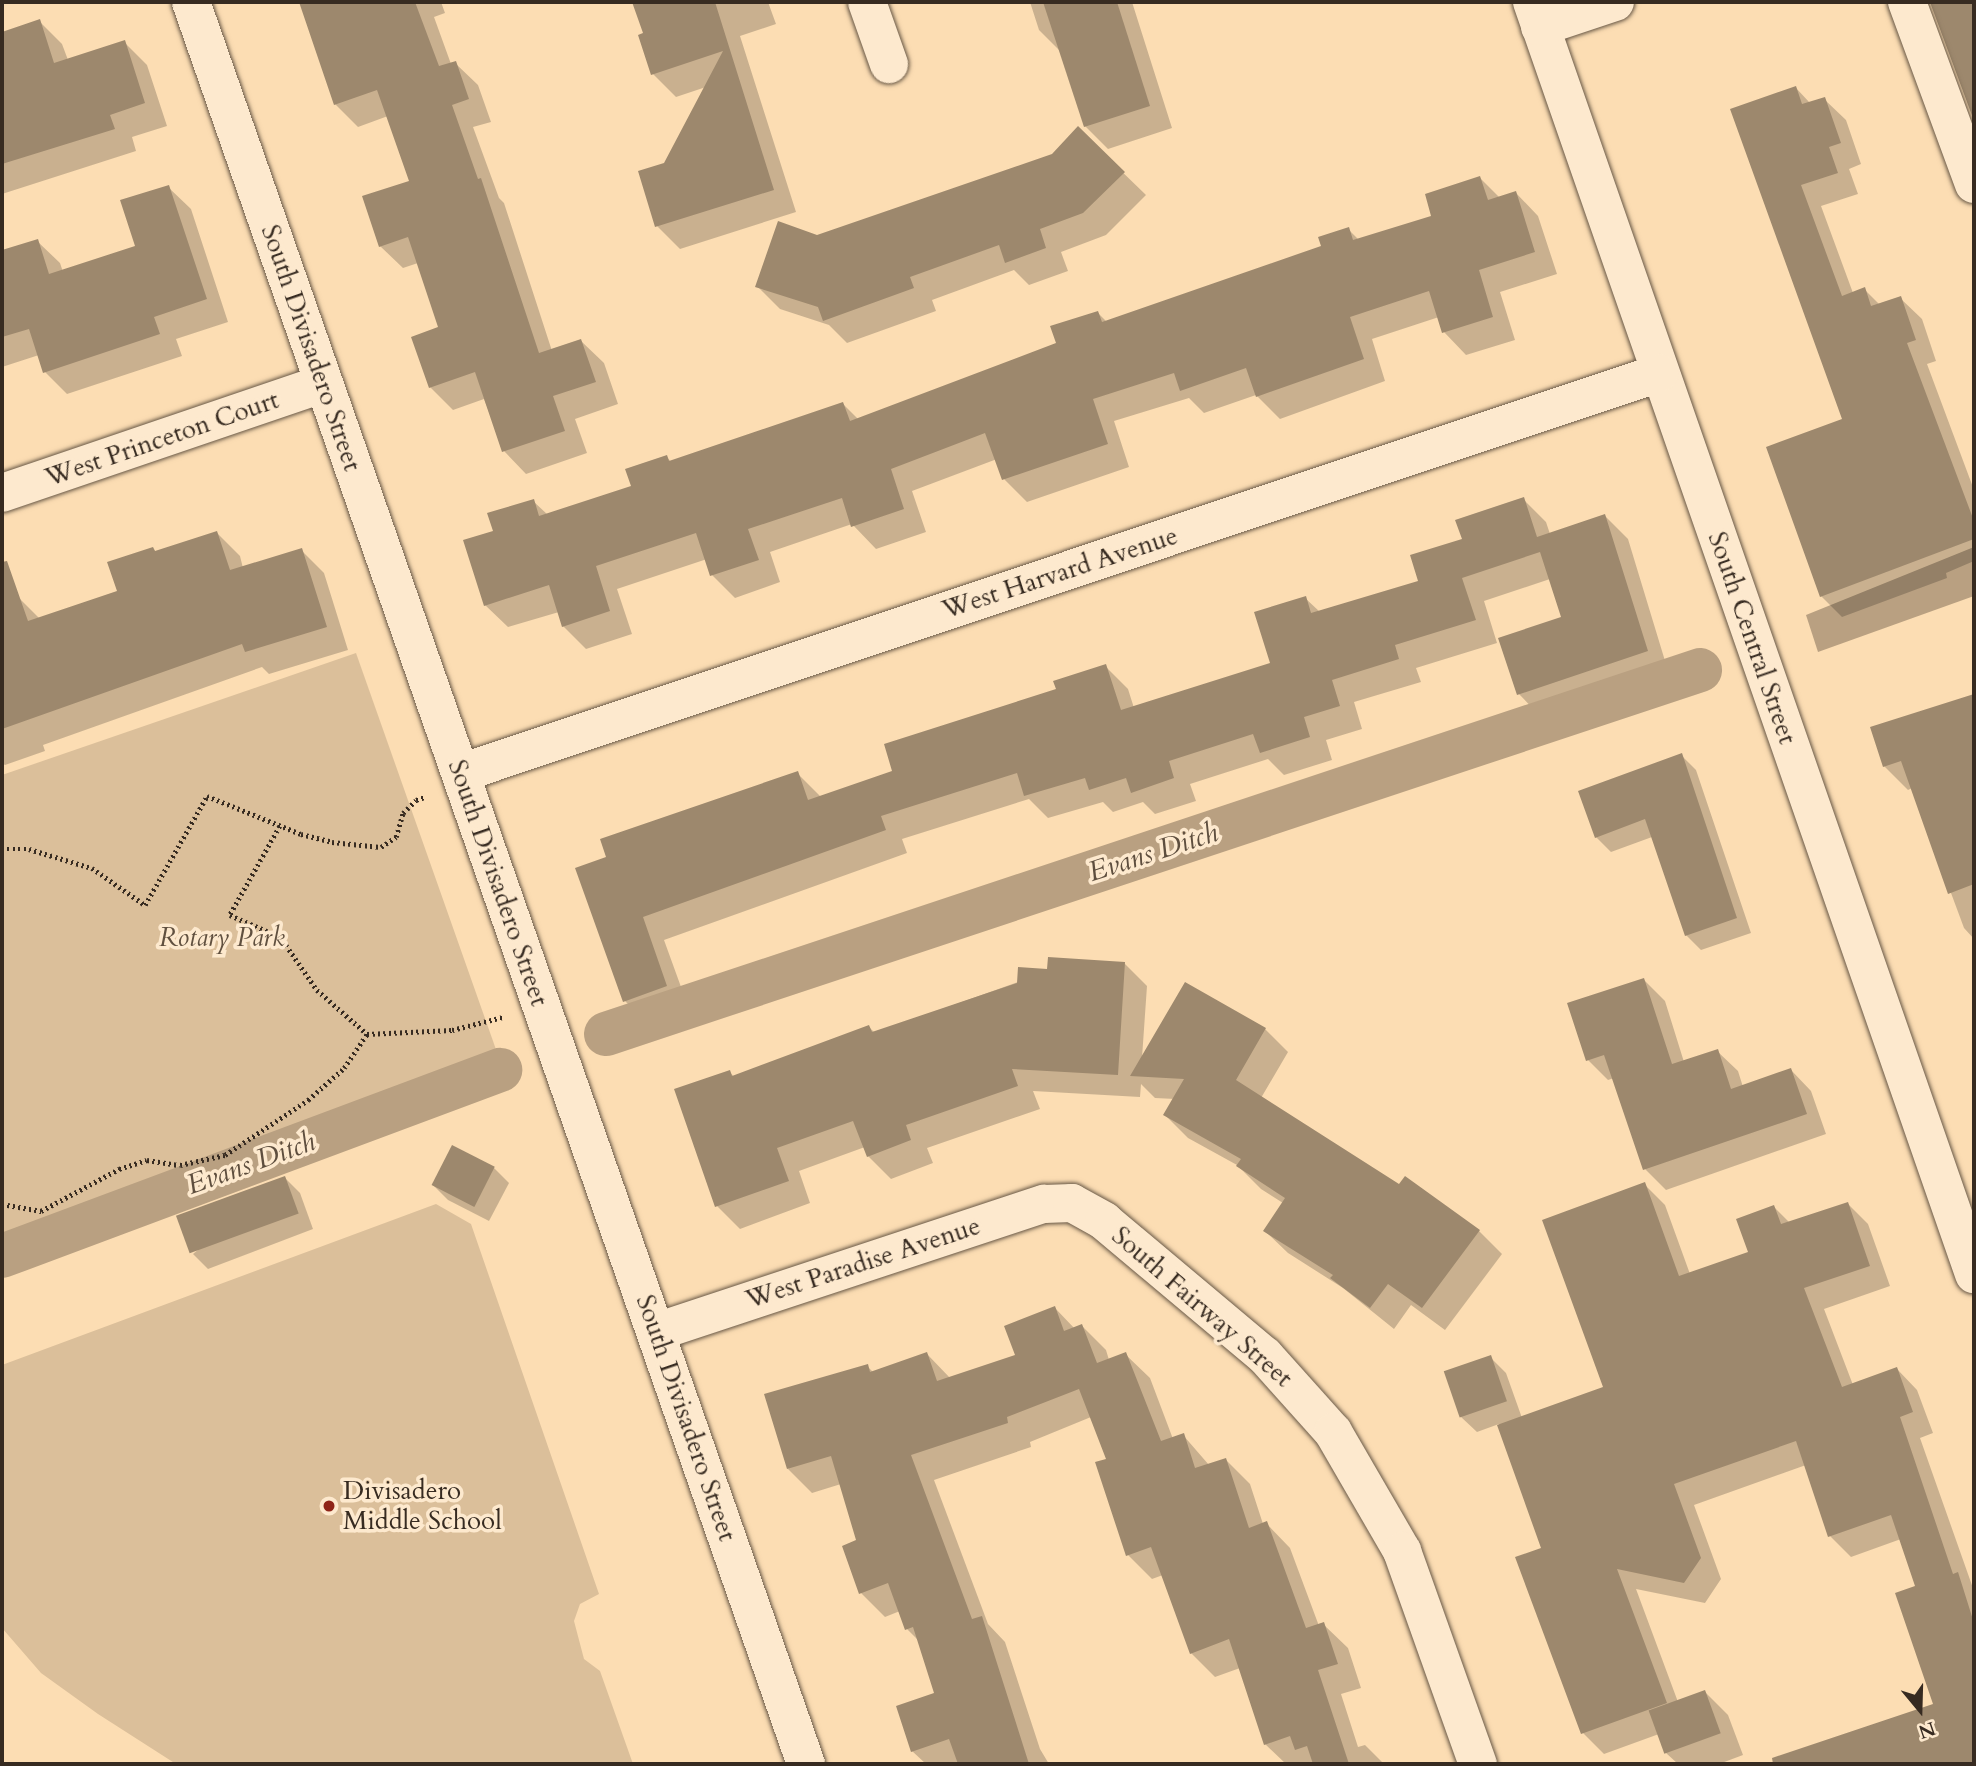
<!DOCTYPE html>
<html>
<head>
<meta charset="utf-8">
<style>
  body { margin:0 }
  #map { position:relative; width:1976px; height:1766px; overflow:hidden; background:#fcddb3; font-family:Cardo,serif }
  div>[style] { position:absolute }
  .green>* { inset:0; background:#dbbf9a }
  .water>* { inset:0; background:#b9a081 }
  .shadow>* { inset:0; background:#0003 }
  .canal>* { height:44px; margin:-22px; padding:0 22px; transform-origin:22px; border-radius:22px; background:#b9a081 }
  .building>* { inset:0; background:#9d886d; transform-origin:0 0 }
  .path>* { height:4.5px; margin-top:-2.25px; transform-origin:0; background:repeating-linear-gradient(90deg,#372b21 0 2px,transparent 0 5.5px) }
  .roads { filter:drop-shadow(0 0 2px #685846) drop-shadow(0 0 2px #685846) }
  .minor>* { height:38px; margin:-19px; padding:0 19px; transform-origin:19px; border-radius:19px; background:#fde9ce }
  .dots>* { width:19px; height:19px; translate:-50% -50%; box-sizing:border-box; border:4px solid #fde9ce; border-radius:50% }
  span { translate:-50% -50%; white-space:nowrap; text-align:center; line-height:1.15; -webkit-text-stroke:7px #fde9ce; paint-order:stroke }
  .street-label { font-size:26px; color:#372b21 }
  .park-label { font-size:26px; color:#60503f; font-style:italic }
  .poi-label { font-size:26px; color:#372b21 }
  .left { translate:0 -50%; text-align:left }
  .water-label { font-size:28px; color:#5e4e3e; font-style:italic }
  .frame { position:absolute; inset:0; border:4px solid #372b21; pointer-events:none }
  .north { position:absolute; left:1885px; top:1675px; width:70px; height:70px; -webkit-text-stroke:5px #fde9ce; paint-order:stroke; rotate:161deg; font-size:19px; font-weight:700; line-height:28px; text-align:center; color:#372b21 }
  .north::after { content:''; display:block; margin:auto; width:24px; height:32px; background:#372b21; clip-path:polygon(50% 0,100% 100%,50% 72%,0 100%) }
</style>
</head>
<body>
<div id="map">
  <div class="green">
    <div style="clip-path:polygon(356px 653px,505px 1075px,2px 1247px,2px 775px)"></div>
    <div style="clip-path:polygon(436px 1204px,471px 1224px,599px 1594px,580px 1604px,574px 1621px,584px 1659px,600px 1671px,633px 1764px,176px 1764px,98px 1714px,41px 1673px,2px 1628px,2px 1365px)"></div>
  </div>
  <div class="water">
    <div style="clip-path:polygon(1974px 547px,1974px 596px,1818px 652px,1806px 615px)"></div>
  </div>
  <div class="shadow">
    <div style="clip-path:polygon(300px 2px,441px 2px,445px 13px,434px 17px,451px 64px,455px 63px,478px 85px,491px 122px,473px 127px,499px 198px,504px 203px,552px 351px,581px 341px,604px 363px,618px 404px,575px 419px,587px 453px,526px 474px,504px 451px,484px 399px,453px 410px,430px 387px,440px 328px,418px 263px,403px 268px,380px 246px,411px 182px,388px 116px,358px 127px,335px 104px)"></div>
    <div style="clip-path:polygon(634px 2px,768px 2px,776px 24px,740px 36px,796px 212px,680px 249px,657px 226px,665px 164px,706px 87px,676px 97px,653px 74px,645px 34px)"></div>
    <div style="clip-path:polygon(1030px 2px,1132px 2px,1172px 128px,1108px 149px,1085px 126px,1062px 53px,1039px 30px)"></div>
    <div style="clip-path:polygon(1930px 2px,1974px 2px,1974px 118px)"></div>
    <div style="clip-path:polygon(39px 21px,62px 44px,68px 60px,124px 42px,147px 65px,167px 126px,132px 137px,136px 151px,2px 194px,2px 34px)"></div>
    <div style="clip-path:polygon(1796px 88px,1810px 103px,1824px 99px,1846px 120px,1861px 164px,1849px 169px,1858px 194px,1821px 206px,1853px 293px,1864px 289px,1880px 305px,1900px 298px,1922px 319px,1936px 361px,1927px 364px,1974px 490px,1974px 561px,1946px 573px,1947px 578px,1842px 617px,1821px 596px,1844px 421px,1732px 110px)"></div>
    <div style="clip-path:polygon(1078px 129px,1146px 195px,1106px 235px,1061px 252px,1068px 271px,1029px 285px,1014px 270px,932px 300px,936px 311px,847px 343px,829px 325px,780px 309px,757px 286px,817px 236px,1053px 155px)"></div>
    <div style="clip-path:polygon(1480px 178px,1500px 198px,1516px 193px,1538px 216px,1557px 274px,1500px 292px,1515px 340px,1466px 355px,1444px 332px,1439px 317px,1372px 339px,1385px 381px,1280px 419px,1256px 395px,1204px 413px,1189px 398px,1114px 421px,1129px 467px,1027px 502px,1004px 479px,997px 459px,912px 491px,926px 532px,876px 549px,852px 524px,770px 552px,780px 582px,735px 598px,712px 575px,707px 559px,617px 589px,632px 634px,586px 649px,563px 626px,559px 612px,508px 627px,485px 605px,495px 532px,533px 501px,548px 515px,633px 487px,667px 457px,671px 462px,843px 404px,859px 420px,1058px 344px,1098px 313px,1107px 322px,1323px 248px,1348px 229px,1359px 240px,1434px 217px)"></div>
    <div style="clip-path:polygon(168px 187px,191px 209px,228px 322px,176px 339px,182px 356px,67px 394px,45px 372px,39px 355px,2px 367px,2px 252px,37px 241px,60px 263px,63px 272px,137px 247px)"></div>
    <div style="clip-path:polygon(1523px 499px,1546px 522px,1550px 534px,1605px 516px,1628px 539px,1669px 674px,1541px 717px,1519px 694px,1563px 618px,1550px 579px,1484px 601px,1497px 643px,1416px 668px,1421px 682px,1354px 702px,1362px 729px,1326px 740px,1332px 760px,1284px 775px,1268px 759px,1190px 784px,1196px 801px,1155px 814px,1143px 802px,1113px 812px,1103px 802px,1048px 818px,1029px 799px,902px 839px,907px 853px,664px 940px,689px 1009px,648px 1024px,625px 1001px,608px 858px,797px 773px,821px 797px,894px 772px,1105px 666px,1128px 689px,1134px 708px,1272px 664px,1305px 598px,1320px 612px,1421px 582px,1464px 540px)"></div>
    <div style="clip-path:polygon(217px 533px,240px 556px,243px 568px,301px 550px,324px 573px,348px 650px,269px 674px,262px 667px,43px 745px,45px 751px,5px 765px,2px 763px,2px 604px,19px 598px,40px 619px,119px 592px,153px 549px,156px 552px)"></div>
    <div style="clip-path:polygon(1970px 697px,1974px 701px,1974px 939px,1964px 928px,1912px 788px,1908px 790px,1884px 766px)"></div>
    <div style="clip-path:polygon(1681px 755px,1696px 770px,1751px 933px,1701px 950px,1686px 935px,1652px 837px,1611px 852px,1596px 837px)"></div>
    <div style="clip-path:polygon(1124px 963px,1147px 986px,1142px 1058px,1185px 984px,1265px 1029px,1288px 1052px,1261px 1098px,1400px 1187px,1479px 1231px,1502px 1254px,1445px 1330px,1411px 1305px,1394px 1329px,1343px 1288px,1288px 1253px,1265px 1231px,1283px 1203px,1261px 1189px,1237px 1165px,1188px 1138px,1165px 1115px,1175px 1099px,1155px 1098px,1141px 1084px,1140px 1097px,1033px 1091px,1040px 1109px,927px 1148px,933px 1163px,891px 1179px,868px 1156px,865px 1147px,799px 1171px,810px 1203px,740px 1229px,717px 1206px,730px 1072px,734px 1077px,869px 1027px,875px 1033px,1049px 971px)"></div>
    <div style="clip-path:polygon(1644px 980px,1665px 1001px,1684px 1062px,1717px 1051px,1738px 1071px,1743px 1087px,1791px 1070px,1811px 1091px,1826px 1134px,1666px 1190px,1645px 1169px,1614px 1078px,1608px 1080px,1588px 1060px)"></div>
    <div style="clip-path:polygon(494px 1168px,509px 1183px,489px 1221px,448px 1200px,433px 1185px)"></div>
    <div style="clip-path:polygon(285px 1178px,300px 1193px,313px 1229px,208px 1269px,193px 1254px)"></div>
    <div style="clip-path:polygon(1644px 1184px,1665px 1205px,1690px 1274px,1751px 1253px,1774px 1207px,1790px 1223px,1848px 1204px,1868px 1224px,1890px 1286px,1824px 1309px,1853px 1385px,1897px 1369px,1917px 1390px,1933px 1433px,1920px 1438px,1974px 1591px,1974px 1764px,1832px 1764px,1824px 1743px,1935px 1705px,1918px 1587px,1901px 1539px,1851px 1557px,1830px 1536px,1806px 1465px,1694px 1505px,1721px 1579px,1705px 1603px,1636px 1589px,1678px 1702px,1705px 1692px,1728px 1715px,1743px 1755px,1719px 1764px,1678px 1764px,1666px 1753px,1659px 1734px,1604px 1754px,1583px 1733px,1544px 1549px,1499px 1424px,1477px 1432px,1461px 1417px,1491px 1358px,1506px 1373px,1522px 1418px,1605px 1388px)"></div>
    <div style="clip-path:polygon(1055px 1308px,1075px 1329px,1082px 1326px,1106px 1350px,1109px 1360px,1125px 1354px,1150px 1378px,1173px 1439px,1183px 1435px,1209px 1465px,1226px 1460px,1250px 1484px,1263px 1524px,1266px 1523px,1290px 1548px,1319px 1626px,1323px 1624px,1348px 1648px,1361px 1688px,1341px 1694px,1358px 1747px,1365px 1745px,1384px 1764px,1286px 1764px,1265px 1744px,1240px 1668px,1215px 1677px,1191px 1653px,1163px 1575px,1152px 1579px,1128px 1555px,1108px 1460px,1091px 1417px,1030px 1442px,1031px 1447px,934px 1480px,988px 1624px,1005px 1642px,1040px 1749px,1049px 1764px,926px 1764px,912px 1751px,937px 1695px,920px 1642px,907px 1629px,900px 1611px,885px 1617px,861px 1593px,859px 1541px,841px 1484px,812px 1493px,788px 1469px,867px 1366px,874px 1373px,927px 1354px,951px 1379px,1018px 1356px)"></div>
  </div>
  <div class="canal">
    <div style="left:606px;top:1034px;width:1153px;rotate:-18.4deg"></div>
    <div style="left:2px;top:1256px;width:532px;rotate:-20.48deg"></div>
  </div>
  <div class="building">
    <div style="clip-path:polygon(299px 2px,415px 2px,439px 66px,456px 61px,469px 99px,452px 105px,478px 179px,481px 178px,539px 353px,581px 339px,596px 382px,553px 396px,565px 431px,502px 452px,475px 372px,429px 388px,411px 337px,438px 327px,408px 237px,379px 247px,362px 196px,409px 181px,377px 90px,334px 105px)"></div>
    <div style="clip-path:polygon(632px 2px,715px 2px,774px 190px,655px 227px,638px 171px,664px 163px,723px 51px,651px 75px,638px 35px,643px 33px)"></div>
    <div style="clip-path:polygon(1043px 2px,1117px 2px,1150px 106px,1084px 127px)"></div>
    <div style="clip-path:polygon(1930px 2px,1974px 2px,1974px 121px)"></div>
    <div style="clip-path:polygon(40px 19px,54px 63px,125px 40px,145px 103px,110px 115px,115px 129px,2px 164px,2px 32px)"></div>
    <div style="clip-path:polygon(1796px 86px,1802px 104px,1825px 97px,1841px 143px,1829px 147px,1838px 173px,1801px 185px,1842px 296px,1865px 287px,1871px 306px,1901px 296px,1916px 340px,1907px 343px,1974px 521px,1974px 539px,1820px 597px,1766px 447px,1842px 419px,1730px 109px)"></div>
    <div style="clip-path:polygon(1078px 126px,1125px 172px,1083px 213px,1040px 229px,1046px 248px,1005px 263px,999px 245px,910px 277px,914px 288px,823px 321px,818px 307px,755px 287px,778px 221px,817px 235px,1052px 154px)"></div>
    <div style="clip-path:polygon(1480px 176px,1488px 200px,1516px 191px,1535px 252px,1479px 270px,1493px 317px,1442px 333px,1429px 291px,1350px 317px,1364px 359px,1256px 397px,1246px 368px,1180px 391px,1174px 373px,1093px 399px,1108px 444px,1002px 480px,985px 433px,891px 469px,904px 509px,851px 527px,842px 498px,748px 529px,759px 560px,710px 576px,696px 533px,596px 566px,610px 611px,562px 627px,549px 585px,484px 606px,463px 540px,493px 531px,487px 513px,534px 499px,539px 516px,631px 486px,625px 469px,667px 455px,669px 461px,843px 402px,850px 421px,1056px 343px,1050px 326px,1098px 311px,1102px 322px,1321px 246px,1318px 237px,1349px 227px,1353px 240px,1431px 216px,1425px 194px)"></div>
    <div style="clip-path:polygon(169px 185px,207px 299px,154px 317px,160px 334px,43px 373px,29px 329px,2px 337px,2px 250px,38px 239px,49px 274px,135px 246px,120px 200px)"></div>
    <div style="clip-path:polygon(1524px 497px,1537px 537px,1605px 514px,1648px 651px,1517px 695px,1498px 638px,1561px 617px,1540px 552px,1462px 578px,1476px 620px,1395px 645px,1399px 659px,1332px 680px,1340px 706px,1304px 717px,1310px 737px,1260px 753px,1253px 734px,1169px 761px,1174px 778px,1131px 793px,1126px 778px,1089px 790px,1085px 778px,1024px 796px,1017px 773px,881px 816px,886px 830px,643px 917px,667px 986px,623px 1002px,575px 868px,606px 857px,600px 839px,798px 771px,808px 800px,892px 771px,884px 744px,1056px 689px,1053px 681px,1106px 664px,1121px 710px,1270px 663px,1254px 612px,1306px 596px,1311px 613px,1418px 581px,1410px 555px,1462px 539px,1455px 520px)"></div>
    <div style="clip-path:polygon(217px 531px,230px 570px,302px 548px,327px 627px,245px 652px,242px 644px,2px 729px,2px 562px,7px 561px,28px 621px,117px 591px,107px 562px,153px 547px,155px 551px)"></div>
    <div style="clip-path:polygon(1974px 694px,1974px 884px,1948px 894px,1901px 761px,1883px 767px,1870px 727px)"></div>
    <div style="clip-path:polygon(1682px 753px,1737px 918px,1685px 936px,1645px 819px,1595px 838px,1578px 791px)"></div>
    <div style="clip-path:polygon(1048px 957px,1125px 962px,1118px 1075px,1012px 1069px,1018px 1086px,906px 1125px,911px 1140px,867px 1157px,853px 1121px,777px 1148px,789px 1181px,715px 1207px,674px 1089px,730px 1070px,732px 1076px,869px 1025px,872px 1032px,1017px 983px,1018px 967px,1047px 969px)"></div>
    <div style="clip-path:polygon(1644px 978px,1672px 1064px,1718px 1049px,1731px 1089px,1791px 1068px,1807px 1114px,1643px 1170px,1604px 1055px,1586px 1061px,1567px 1003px)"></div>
    <div style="clip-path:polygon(1185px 982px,1266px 1028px,1236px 1080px,1399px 1184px,1405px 1176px,1480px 1230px,1422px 1308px,1388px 1284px,1370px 1308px,1330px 1278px,1333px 1275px,1263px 1231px,1285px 1198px,1236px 1166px,1241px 1159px,1163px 1115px,1184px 1079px,1130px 1076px)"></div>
    <div style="left:452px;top:1145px;width:48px;height:45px;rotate:27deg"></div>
    <div style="left:285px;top:1176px;width:40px;height:116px;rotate:70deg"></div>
    <div style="clip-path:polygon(1645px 1182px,1679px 1276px,1748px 1252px,1736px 1219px,1774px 1205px,1781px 1224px,1848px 1202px,1870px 1266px,1804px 1288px,1842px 1387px,1897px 1367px,1913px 1412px,1900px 1417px,1953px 1574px,1958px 1572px,1974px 1623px,1974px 1764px,1773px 1764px,1772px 1758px,1933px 1704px,1895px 1593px,1915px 1586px,1891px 1515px,1828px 1537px,1796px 1441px,1674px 1484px,1701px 1558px,1684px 1583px,1617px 1569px,1667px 1703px,1581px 1734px,1515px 1557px,1541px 1548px,1497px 1425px,1603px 1387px,1542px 1220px)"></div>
    <div style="clip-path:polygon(1055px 1306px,1064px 1331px,1082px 1324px,1097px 1363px,1126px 1352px,1161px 1441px,1184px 1433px,1195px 1468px,1226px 1458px,1249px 1528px,1267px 1521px,1306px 1628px,1324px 1622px,1338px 1664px,1318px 1670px,1349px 1764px,1313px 1764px,1307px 1746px,1295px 1750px,1290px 1736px,1264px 1745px,1229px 1639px,1190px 1654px,1151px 1547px,1126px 1556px,1095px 1462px,1106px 1459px,1079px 1389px,1007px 1417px,1008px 1423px,911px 1455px,972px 1619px,982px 1616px,1029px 1764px,958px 1764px,949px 1739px,911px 1752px,896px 1706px,934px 1693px,913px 1627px,905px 1630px,888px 1583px,859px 1594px,842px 1546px,856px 1540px,831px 1456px,787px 1469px,764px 1394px,868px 1364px,870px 1372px,927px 1352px,937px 1381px,1015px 1355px,1004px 1326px)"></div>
    <div style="left:1491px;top:1355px;width:49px;height:50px;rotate:71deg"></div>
    <div style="left:1705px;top:1690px;width:46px;height:60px;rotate:70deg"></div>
  </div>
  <div class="path">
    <div style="left:280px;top:826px;width:102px;rotate:119.3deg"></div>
    <div style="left:230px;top:915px;width:45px;rotate:23.7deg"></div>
    <div style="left:271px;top:933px;width:19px;rotate:39deg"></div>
    <div style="left:286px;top:945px;width:55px;rotate:55.4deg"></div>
    <div style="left:317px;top:990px;width:67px;rotate:41.3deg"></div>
    <div style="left:2px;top:849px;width:27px"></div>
    <div style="left:29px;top:849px;width:66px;rotate:16.8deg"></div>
    <div style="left:92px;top:868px;width:65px;rotate:34.9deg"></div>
    <div style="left:145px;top:905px;width:125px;rotate:-60.4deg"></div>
    <div style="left:207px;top:796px;width:101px;rotate:22deg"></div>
    <div style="left:301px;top:834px;width:32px;rotate:14deg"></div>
    <div style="left:332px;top:842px;width:49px;rotate:5.8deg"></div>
    <div style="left:381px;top:847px;width:18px;rotate:-34deg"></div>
    <div style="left:396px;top:837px;width:25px;rotate:-74deg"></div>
    <div style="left:403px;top:813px;width:18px;rotate:-45deg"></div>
    <div style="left:416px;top:800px;width:9px;rotate:-18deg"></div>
    <div style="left:2px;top:1204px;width:40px;rotate:10deg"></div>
    <div style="left:41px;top:1211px;width:89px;rotate:-28.3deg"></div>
    <div style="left:119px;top:1169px;width:29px;rotate:-18deg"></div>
    <div style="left:147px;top:1160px;width:33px;rotate:9deg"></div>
    <div style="left:180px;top:1165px;width:46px;rotate:-12.5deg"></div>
    <div style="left:225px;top:1155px;width:100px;rotate:-33.5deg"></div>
    <div style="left:308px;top:1100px;width:48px;rotate:-41.6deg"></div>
    <div style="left:344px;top:1068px;width:41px;rotate:-55.9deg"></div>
    <div style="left:367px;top:1034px;width:85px;rotate:-2.7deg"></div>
    <div style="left:452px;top:1030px;width:53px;rotate:-14.3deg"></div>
  </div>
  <div class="roads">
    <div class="minor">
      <div style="left:191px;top:2px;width:1866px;rotate:70.76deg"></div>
      <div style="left:867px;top:2px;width:66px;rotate:70.5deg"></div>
      <div style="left:1532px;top:2px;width:1347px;rotate:70.84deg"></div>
      <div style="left:1907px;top:2px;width:194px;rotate:69.8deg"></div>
      <div style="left:1540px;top:27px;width:79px;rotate:-18.4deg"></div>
      <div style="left:2px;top:493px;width:339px;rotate:-18.8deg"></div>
      <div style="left:461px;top:773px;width:1263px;rotate:-18.46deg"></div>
      <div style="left:656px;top:1332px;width:409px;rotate:-18.3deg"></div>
      <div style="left:1044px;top:1204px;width:28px;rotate:-2deg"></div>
      <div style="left:1072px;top:1203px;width:37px;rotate:29deg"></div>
      <div style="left:1104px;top:1221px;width:210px;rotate:40deg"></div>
      <div style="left:1265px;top:1356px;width:102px;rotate:48.2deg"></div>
      <div style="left:1333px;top:1432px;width:138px;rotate:59.9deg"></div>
      <div style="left:1402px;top:1551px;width:226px;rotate:70.4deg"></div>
    </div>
  </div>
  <div class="dots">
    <div style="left:329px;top:1506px;background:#8f2418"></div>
  </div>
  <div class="street-label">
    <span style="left:311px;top:348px;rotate:71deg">South Divisadero Street</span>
    <span style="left:162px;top:439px;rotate:-19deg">West Princeton Court</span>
    <span style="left:1060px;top:573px;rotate:-18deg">West Harvard Avenue</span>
    <span style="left:1752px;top:638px;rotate:71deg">South Central Street</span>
    <span style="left:498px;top:883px;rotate:71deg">South Divisadero Street</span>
    <span style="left:863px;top:1263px;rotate:-18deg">West Paradise Avenue</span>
    <span style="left:1202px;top:1307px;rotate:41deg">South Fairway Street</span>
    <span style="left:686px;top:1418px;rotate:71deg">South Divisadero Street</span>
  </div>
  <div class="park-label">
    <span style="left:222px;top:938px">Rotary Park</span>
  </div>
  <div class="poi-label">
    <span class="left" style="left:343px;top:1506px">Divisadero<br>Middle School</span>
  </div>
  <div class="water-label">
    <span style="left:1153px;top:852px;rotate:-18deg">Evans Ditch</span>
    <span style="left:251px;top:1163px;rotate:-20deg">Evans Ditch</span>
  </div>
  <div class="frame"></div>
  <div class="north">N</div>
</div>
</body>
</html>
